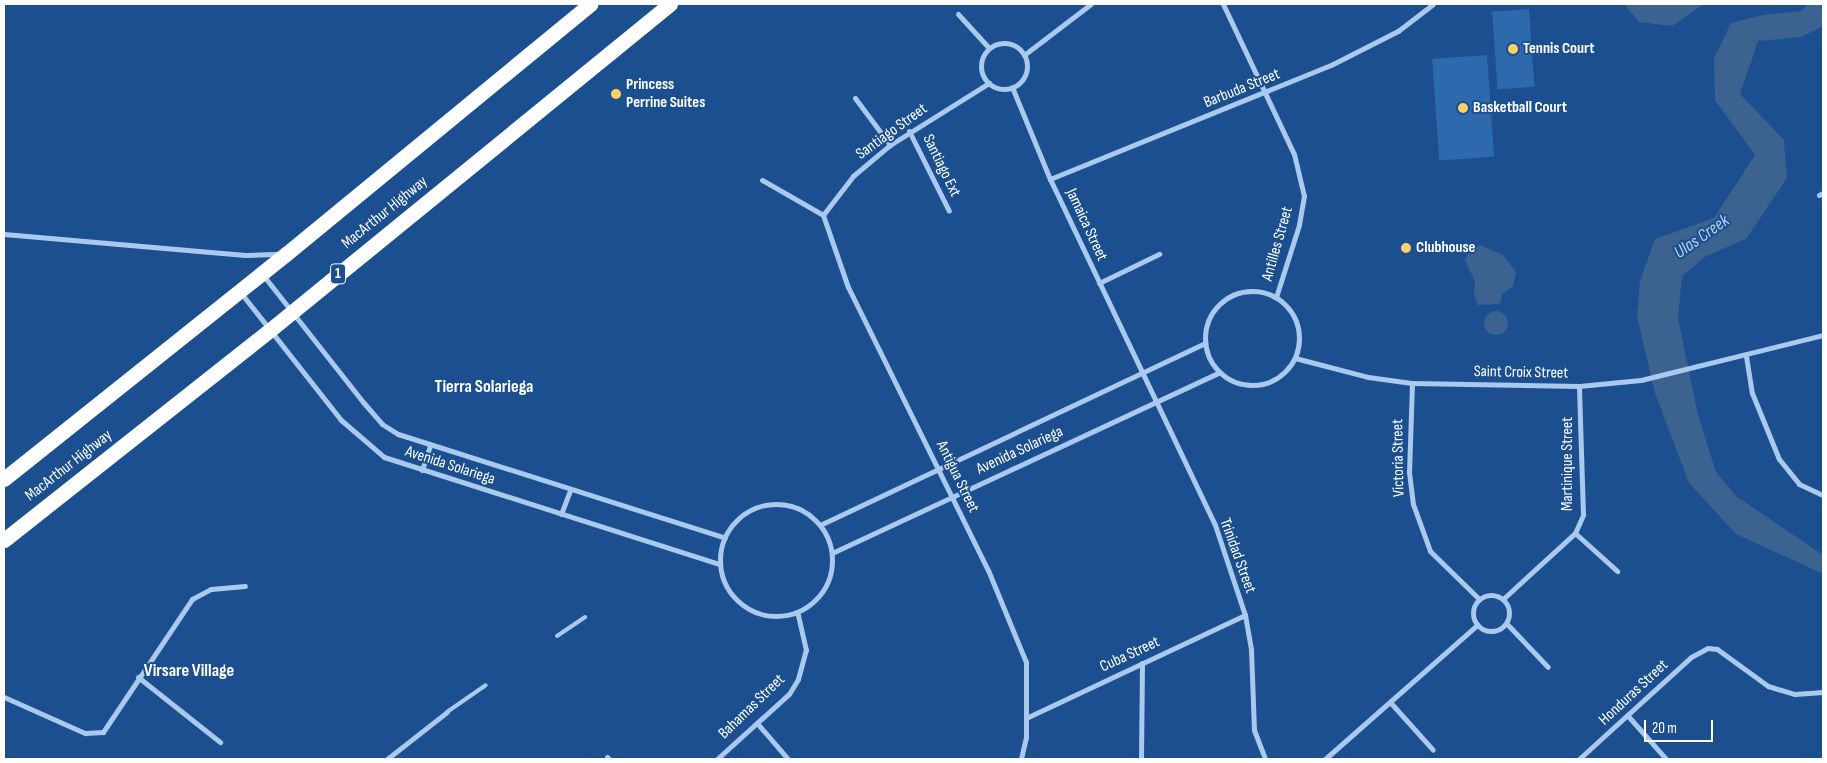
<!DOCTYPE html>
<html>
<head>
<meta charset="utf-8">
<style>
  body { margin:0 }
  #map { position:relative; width:1827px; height:763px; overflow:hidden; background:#1b4f8f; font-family:"Sofia Sans Condensed",sans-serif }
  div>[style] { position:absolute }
  .green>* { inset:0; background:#2e69ad; transform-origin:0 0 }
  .water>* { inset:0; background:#3c6290 }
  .round { border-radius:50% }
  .lane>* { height:4px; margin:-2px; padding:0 2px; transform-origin:2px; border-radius:2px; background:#a9c9ee }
  .street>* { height:5px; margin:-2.5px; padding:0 2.5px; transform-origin:2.5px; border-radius:2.5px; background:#a9c9ee }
  .street>.ring { margin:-2.5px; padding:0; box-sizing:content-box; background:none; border:5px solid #a9c9ee; border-radius:50% }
  .highway>* { height:15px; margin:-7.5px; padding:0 7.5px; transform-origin:7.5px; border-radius:7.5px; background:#fff }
  .dots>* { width:14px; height:14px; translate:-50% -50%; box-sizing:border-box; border:2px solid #1b4f8f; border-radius:50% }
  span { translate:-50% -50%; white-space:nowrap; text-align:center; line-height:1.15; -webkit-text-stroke:4px #1b4f8f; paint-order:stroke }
  .shield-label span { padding:1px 4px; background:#1b4f8f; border:1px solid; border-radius:4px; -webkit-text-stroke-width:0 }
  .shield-label { font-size:15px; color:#fff; font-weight:700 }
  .poi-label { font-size:16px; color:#fff; font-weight:700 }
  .left { translate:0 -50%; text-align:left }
  .street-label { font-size:16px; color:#fff }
  .water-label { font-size:18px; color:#b5d3f5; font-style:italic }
  .neighbourhood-label { font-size:18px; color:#fff; font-weight:700 }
  .frame { position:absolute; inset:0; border:5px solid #fff; pointer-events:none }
  .scale { position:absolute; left:1644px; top:720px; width:69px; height:22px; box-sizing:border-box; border:2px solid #fff; border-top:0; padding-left:6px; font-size:15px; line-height:18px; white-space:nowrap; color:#fff; -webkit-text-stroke:4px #1b4f8f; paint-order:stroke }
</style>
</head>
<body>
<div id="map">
  <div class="green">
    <div style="left:1529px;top:9px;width:78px;height:37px;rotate:86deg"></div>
    <div style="left:1487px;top:55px;width:102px;height:55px;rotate:86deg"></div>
  </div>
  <div class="water">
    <div style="clip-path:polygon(1624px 4px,1704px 4px,1672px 26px,1639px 22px)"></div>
    <div style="clip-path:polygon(1807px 4px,1823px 4px,1823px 26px,1801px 37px,1758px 41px,1740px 94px,1784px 140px,1787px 178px,1746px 239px,1706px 256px,1682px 276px,1678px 318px,1698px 415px,1716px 472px,1736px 496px,1823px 555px,1823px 574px,1736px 534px,1689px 483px,1655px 393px,1637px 316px,1640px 281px,1655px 239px,1714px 218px,1755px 155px,1715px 100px,1714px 58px,1731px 23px,1763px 15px,1802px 11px)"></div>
    <div style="clip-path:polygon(1480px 245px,1503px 255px,1516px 272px,1513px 286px,1502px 294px,1500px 304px,1478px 305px,1474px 294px,1475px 281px,1465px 261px,1470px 249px)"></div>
    <div class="round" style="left:1484px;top:311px;width:24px;height:24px"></div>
  </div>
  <div class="lane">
    <div style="left:557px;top:636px;width:34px;rotate:-34deg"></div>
    <div style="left:447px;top:712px;width:47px;rotate:-34.7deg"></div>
  </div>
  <div class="street">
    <div style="left:1223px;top:4px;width:166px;rotate:64.7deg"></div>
    <div style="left:1294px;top:154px;width:43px;rotate:76.6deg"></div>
    <div style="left:1304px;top:196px;width:29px;rotate:100deg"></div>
    <div style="left:1299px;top:225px;width:76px;rotate:107.7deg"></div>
    <div style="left:958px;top:14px;width:46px;rotate:47.6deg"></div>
    <div class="ring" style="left:981px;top:43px;width:41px;height:41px"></div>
    <div style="left:1024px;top:55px;width:84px;rotate:-37.3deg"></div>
    <div style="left:1012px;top:87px;width:100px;rotate:67.6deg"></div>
    <div style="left:1050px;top:179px;width:383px;rotate:64.5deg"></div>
    <div style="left:1215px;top:525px;width:95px;rotate:71.6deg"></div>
    <div style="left:1245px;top:615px;width:35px;rotate:80deg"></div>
    <div style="left:1251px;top:649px;width:81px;rotate:87.9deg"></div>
    <div style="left:1254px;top:730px;width:31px;rotate:69deg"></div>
    <div style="left:855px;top:98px;width:59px;rotate:53.3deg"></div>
    <div style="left:909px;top:131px;width:89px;rotate:63.4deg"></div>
    <div style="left:1050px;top:179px;width:303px;rotate:-22.1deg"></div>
    <div style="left:1331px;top:65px;width:75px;rotate:-26.9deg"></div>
    <div style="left:1398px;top:31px;width:44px;rotate:-37.6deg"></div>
    <div style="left:762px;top:180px;width:70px;rotate:29.8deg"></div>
    <div style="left:1819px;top:195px;width:4px;rotate:-27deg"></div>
    <div style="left:823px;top:215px;width:76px;rotate:70.9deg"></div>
    <div style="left:848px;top:287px;width:316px;rotate:63.7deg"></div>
    <div style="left:988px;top:570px;width:100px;rotate:67.6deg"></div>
    <div style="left:1026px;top:662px;width:75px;rotate:90deg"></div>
    <div style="left:1026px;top:737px;width:23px;rotate:103deg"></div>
    <div style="left:823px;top:215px;width:49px;rotate:-52.4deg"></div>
    <div style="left:853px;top:176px;width:48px;rotate:-40deg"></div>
    <div style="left:890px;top:145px;width:117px;rotate:-32.1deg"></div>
    <div style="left:4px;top:234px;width:242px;rotate:5deg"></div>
    <div style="left:245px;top:255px;width:35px;rotate:-2deg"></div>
    <div style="left:263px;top:275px;width:162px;rotate:51.8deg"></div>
    <div style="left:363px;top:402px;width:29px;rotate:49deg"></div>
    <div style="left:382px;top:424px;width:19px;rotate:32deg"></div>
    <div style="left:398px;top:434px;width:343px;rotate:17.6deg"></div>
    <div style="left:1099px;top:283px;width:67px;rotate:-25.8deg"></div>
    <div class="ring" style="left:1205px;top:291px;width:89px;height:89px"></div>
    <div style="left:241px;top:293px;width:162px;rotate:51.8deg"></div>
    <div style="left:341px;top:420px;width:57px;rotate:40.7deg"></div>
    <div style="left:384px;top:457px;width:353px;rotate:17.7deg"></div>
    <div style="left:1746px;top:356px;width:37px;rotate:81deg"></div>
    <div style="left:1752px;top:393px;width:71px;rotate:67.8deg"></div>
    <div style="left:1779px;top:459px;width:32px;rotate:51deg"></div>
    <div style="left:1799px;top:484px;width:26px;rotate:25deg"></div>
    <div style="left:1295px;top:358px;width:75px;rotate:14.6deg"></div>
    <div style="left:1368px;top:377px;width:44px;rotate:7.8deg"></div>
    <div style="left:1412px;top:383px;width:167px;rotate:1deg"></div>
    <div style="left:1579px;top:386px;width:62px;rotate:-5.5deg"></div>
    <div style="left:1641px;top:380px;width:187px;rotate:-13.9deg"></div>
    <div style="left:1412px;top:383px;width:89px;rotate:91.9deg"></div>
    <div style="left:1409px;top:472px;width:32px;rotate:83deg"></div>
    <div style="left:1413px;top:504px;width:50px;rotate:70.1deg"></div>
    <div style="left:1430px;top:551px;width:69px;rotate:44.4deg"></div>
    <div style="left:422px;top:470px;width:25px;rotate:-72deg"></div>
    <div class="ring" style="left:720px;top:504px;width:107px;height:107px"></div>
    <div style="left:561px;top:514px;width:26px;rotate:-69deg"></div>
    <div style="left:820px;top:525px;width:426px;rotate:-25.3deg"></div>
    <div style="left:1575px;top:533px;width:57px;rotate:42.1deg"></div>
    <div style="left:832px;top:553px;width:428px;rotate:-25deg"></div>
    <div class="ring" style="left:1473px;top:595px;width:31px;height:31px"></div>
    <div style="left:1503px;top:599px;width:98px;rotate:-42.5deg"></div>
    <div style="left:1575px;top:533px;width:20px;rotate:-66deg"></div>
    <div style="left:1583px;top:515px;width:129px;rotate:-91.8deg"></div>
    <div style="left:1507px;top:624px;width:59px;rotate:46.4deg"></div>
    <div style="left:138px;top:677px;width:105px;rotate:38.4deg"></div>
    <div style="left:4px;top:697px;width:89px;rotate:24deg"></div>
    <div style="left:85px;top:733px;width:18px;rotate:-3deg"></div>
    <div style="left:103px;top:732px;width:160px;rotate:-56.2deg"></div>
    <div style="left:192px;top:599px;width:21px;rotate:-28deg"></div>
    <div style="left:211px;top:589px;width:34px;rotate:-5deg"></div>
    <div style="left:1390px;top:702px;width:64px;rotate:48.1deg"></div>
    <div style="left:1628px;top:716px;width:57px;rotate:48.5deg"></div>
    <div style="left:1026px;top:718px;width:242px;rotate:-25.2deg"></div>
    <div style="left:757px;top:723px;width:48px;rotate:49.3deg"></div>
    <div style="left:607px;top:757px;width:3px;rotate:45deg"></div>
    <div style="left:387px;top:759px;width:76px;rotate:-38.1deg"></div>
    <div style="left:717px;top:759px;width:97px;rotate:-42.1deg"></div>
    <div style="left:789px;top:694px;width:17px;rotate:-59deg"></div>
    <div style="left:798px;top:679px;width:30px;rotate:-75deg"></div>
    <div style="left:806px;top:650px;width:39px;rotate:-103deg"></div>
    <div style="left:1141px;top:759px;width:96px;rotate:-89.4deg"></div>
    <div style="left:1325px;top:759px;width:203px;rotate:-41.4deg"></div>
    <div style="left:1579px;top:759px;width:151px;rotate:-42.3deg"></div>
    <div style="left:1691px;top:657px;width:19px;rotate:-28deg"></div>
    <div style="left:1708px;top:648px;width:9px;rotate:6deg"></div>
    <div style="left:1717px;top:649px;width:63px;rotate:36deg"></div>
    <div style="left:1768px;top:686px;width:28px;rotate:17deg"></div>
    <div style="left:1795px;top:694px;width:28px;rotate:-4deg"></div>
  </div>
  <div class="highway">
    <div style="left:4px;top:479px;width:361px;rotate:-38.6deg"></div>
    <div style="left:286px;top:254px;width:394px;rotate:-39.4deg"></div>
    <div style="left:4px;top:540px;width:339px;rotate:-38.3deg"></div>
    <div style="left:270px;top:330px;width:516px;rotate:-39.18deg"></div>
  </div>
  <div class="dots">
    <div style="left:1513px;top:49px;background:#ffd166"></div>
    <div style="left:616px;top:94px;background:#ffd166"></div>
    <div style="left:1463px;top:108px;background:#ffd166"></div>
    <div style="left:1406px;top:248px;background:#ffd166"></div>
  </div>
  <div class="shield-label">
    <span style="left:338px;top:274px">1</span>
  </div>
  <div class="poi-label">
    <span class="left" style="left:1523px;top:49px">Tennis Court</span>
    <span class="left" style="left:626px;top:94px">Princess<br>Perrine Suites</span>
    <span class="left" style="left:1473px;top:108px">Basketball Court</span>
    <span class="left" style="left:1416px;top:248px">Clubhouse</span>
  </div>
  <div class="street-label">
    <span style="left:1242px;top:89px;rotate:-22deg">Barbuda Street</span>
    <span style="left:892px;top:132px;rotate:-36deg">Santiago Street</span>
    <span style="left:941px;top:166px;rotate:64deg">Santiago Ext</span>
    <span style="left:385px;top:213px;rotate:-39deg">MacArthur Highway</span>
    <span style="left:1086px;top:225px;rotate:65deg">Jamaica Street</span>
    <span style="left:1278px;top:244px;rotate:-74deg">Antilles Street</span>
    <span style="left:1521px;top:373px;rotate:1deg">Saint Croix Street</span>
    <span style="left:1020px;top:451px;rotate:-25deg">Avenida Solariega</span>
    <span style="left:1399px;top:458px;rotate:-91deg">Victoria Street</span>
    <span style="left:1568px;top:464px;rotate:-90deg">Martinique Street</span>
    <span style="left:69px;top:466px;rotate:-38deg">MacArthur Highway</span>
    <span style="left:450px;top:466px;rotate:18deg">Avenida Solariega</span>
    <span style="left:957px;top:477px;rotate:64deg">Antigua Street</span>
    <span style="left:1237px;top:556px;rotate:70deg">Trinidad Street</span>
    <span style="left:1130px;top:655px;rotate:-25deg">Cuba Street</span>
    <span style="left:1634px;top:693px;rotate:-43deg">Honduras Street</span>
    <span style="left:752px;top:707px;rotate:-44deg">Bahamas Street</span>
  </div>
  <div class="water-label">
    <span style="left:1702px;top:237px;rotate:-35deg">Ulas Creek</span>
  </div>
  <div class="neighbourhood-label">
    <span style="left:484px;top:387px">Tierra Solariega</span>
    <span style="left:189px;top:671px">Virsare Village</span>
  </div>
  <div class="frame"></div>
  <div class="scale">20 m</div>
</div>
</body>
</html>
